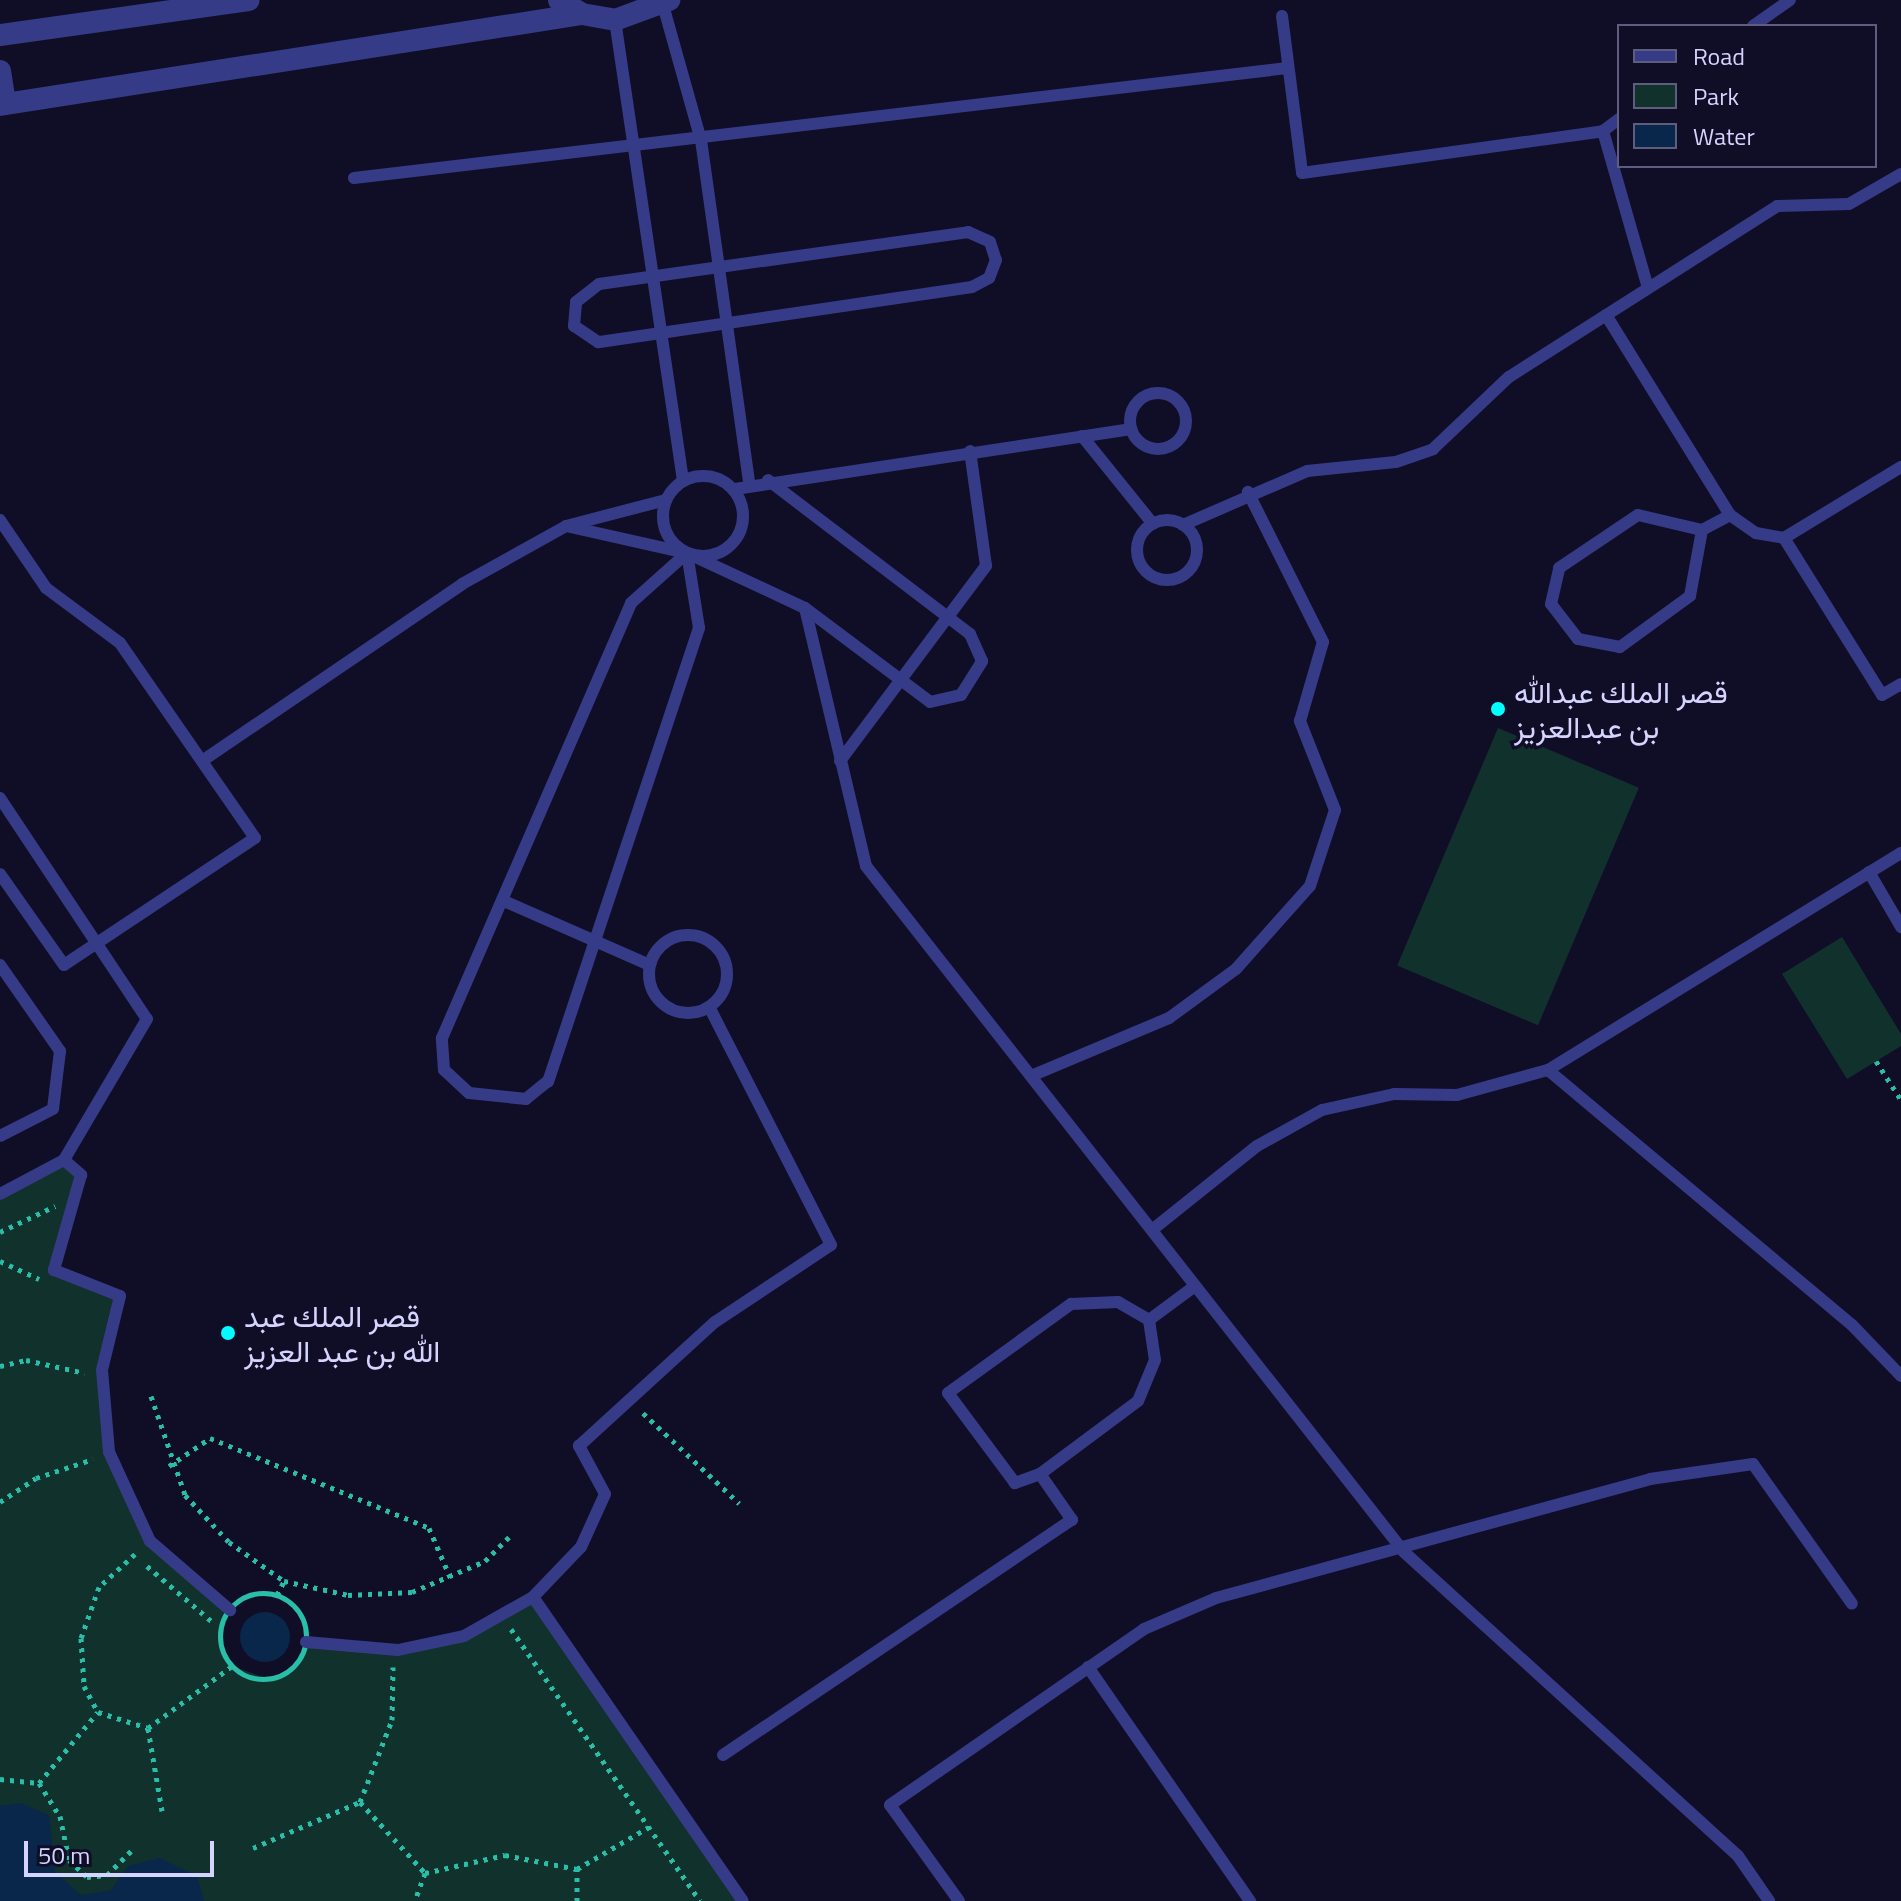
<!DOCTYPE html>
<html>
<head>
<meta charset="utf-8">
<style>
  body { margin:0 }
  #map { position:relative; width:1901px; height:1901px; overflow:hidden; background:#100e27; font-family:"Titillium Web",Vazirmatn,sans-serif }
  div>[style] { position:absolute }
  .green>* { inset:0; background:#11312d; transform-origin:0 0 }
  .water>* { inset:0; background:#09274b }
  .round { border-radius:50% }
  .path>* { height:5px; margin-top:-2.5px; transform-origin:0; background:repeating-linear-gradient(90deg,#29bea8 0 4px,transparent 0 10px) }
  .path>.ring { margin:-2.5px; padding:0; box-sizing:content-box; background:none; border:5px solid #29bea8; border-radius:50% }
  .service>* { height:12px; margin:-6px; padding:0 6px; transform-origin:6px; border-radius:6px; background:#363b88 }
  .service>.ring { margin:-6px; padding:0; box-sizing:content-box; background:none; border:12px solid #363b88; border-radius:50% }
  .minor>* { height:22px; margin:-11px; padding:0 11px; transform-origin:11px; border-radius:11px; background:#363b88 }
  .dots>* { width:22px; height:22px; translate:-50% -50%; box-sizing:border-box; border:4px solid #100e27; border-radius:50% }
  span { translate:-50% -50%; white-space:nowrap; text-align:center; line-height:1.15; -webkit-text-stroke:7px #100e27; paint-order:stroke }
  .poi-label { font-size:30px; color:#d5d4ff }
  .left { translate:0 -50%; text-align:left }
  .legend { position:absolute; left:1617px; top:24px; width:260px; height:144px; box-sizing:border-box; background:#100e27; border:2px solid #5f5d7d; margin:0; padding:10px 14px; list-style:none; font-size:24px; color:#d5d4ff }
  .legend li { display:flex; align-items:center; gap:16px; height:40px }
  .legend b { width:40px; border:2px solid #5f5d7d }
  .scale { position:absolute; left:24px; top:1841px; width:190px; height:36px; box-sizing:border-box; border:4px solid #d5d4ff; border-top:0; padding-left:10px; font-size:24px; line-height:28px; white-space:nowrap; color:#d5d4ff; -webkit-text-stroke:6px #100e27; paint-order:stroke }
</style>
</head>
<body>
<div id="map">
  <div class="green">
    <div style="left:1498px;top:728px;width:153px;height:258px;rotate:23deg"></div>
    <div style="clip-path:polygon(1842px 937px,1901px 1034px,1901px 1046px,1847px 1079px,1782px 974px)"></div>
    <div style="clip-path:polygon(64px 1160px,81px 1175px,54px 1269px,120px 1296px,102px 1370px,109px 1452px,150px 1541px,230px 1610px,220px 1642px,232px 1666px,269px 1679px,293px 1667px,306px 1642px,398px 1650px,464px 1636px,533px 1597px,743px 1901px,0 1901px,0 1194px)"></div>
  </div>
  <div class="water">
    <div class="round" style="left:240px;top:1612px;width:50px;height:50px"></div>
    <div style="clip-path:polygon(20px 1803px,49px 1815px,55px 1872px,81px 1895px,111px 1890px,128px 1866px,160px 1858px,197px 1876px,204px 1901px,0 1901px,0 1806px)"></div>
  </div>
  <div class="path">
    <div style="left:1876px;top:1061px;width:46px;rotate:57.3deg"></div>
    <div style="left:0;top:1232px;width:61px;rotate:-25.3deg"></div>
    <div style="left:0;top:1261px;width:43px;rotate:24.8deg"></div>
    <div style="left:0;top:1366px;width:27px;rotate:-13deg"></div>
    <div style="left:26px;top:1360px;width:60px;rotate:12.4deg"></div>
    <div style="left:151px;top:1396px;width:105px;rotate:71deg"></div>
    <div style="left:185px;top:1495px;width:64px;rotate:46.9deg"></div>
    <div style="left:229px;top:1542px;width:67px;rotate:35.3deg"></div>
    <div style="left:284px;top:1581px;width:66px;rotate:12.3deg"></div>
    <div style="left:348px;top:1595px;width:64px;rotate:-2.7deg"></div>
    <div style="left:412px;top:1592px;width:79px;rotate:-23deg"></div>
    <div style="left:485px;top:1561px;width:34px;rotate:-45deg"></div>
    <div style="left:643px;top:1413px;width:132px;rotate:43.2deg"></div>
    <div style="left:169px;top:1466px;width:50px;rotate:-34.3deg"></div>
    <div style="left:210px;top:1438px;width:237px;rotate:22.3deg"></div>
    <div style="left:429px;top:1528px;width:56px;rotate:66.7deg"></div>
    <div style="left:0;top:1502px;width:43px;rotate:-33.7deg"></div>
    <div style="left:36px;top:1478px;width:60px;rotate:-18.4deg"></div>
    <div style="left:135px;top:1554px;width:49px;rotate:137.5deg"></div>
    <div style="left:99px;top:1587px;width:54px;rotate:109.4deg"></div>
    <div style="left:81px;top:1638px;width:48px;rotate:86.4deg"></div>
    <div style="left:84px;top:1686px;width:30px;rotate:62deg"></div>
    <div style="left:98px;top:1712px;width:52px;rotate:17.7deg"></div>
    <div style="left:147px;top:1566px;width:89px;rotate:40.5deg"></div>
    <div class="ring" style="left:220px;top:1593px;width:81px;height:81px"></div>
    <div style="left:277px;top:1595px;width:16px;rotate:-63deg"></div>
    <div style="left:511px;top:1629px;width:331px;rotate:55.2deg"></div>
    <div style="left:0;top:1779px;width:39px;rotate:6deg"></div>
    <div style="left:39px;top:1783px;width:39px;rotate:58deg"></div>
    <div style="left:60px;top:1816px;width:45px;rotate:78.4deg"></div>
    <div style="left:69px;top:1860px;width:25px;rotate:43deg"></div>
    <div style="left:87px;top:1877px;width:20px;rotate:-6deg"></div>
    <div style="left:107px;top:1875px;width:38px;rotate:-45deg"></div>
    <div style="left:39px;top:1783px;width:92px;rotate:-50.3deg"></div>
    <div style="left:360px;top:1802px;width:96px;rotate:47.5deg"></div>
    <div style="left:425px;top:1873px;width:30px;rotate:110deg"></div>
    <div style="left:162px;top:1811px;width:84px;rotate:-99.6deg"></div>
    <div style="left:148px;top:1728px;width:104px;rotate:-36.4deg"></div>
    <div style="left:253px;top:1848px;width:116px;rotate:-23.3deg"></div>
    <div style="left:360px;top:1802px;width:88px;rotate:-68.7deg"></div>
    <div style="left:392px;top:1720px;width:53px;rotate:-88.9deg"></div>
    <div style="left:425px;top:1873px;width:82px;rotate:-12.7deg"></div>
    <div style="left:505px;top:1855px;width:73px;rotate:11deg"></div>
    <div style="left:577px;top:1869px;width:83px;rotate:-30.3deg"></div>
    <div style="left:577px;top:1901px;width:32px;rotate:-90deg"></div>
  </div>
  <div class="service">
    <div style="left:663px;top:5px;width:140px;rotate:74.3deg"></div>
    <div style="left:701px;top:140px;width:345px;rotate:82deg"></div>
    <div style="left:1282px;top:16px;width:158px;rotate:82.7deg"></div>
    <div style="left:1302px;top:173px;width:304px;rotate:-7.9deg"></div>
    <div style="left:1603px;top:131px;width:20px;rotate:-37deg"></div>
    <div style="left:615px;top:20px;width:466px;rotate:81.6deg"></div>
    <div style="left:1753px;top:26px;width:45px;rotate:-35.1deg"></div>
    <div style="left:1603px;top:131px;width:163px;rotate:74deg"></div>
    <div style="left:354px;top:178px;width:940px;rotate:-6.72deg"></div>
    <div style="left:968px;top:232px;width:24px;rotate:24deg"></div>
    <div style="left:990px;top:242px;width:19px;rotate:72deg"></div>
    <div style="left:996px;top:260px;width:19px;rotate:111deg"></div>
    <div style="left:989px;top:278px;width:19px;rotate:152deg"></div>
    <div style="left:972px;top:287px;width:378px;rotate:171.6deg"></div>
    <div style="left:598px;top:342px;width:29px;rotate:-146deg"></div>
    <div style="left:574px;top:326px;width:24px;rotate:-85deg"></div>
    <div style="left:576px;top:302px;width:29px;rotate:-38deg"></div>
    <div style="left:599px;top:284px;width:373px;rotate:-8deg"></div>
    <div style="left:1606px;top:315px;width:235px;rotate:58.2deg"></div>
    <div style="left:1730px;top:515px;width:32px;rotate:35deg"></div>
    <div style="left:1756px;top:533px;width:28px;rotate:10deg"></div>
    <div style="left:1784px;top:538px;width:185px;rotate:58deg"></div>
    <div style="left:1882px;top:695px;width:22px;rotate:-30deg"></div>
    <div class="ring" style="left:1130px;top:393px;width:44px;height:44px"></div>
    <div style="left:1082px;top:436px;width:113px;rotate:51.1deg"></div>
    <div class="ring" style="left:663px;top:476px;width:68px;height:68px"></div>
    <div style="left:735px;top:489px;width:401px;rotate:-8.6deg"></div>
    <div style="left:0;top:520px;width:82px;rotate:55.9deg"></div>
    <div style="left:46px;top:588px;width:92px;rotate:36.6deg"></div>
    <div style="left:120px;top:643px;width:237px;rotate:55.3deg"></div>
    <div style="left:255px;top:838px;width:229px;rotate:146.4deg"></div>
    <div style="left:64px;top:965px;width:111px;rotate:-125.1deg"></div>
    <div class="ring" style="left:1137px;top:520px;width:48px;height:48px"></div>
    <div style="left:1183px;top:525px;width:135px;rotate:-23.5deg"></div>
    <div style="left:1307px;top:471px;width:89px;rotate:-5.8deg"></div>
    <div style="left:1396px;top:462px;width:39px;rotate:-19deg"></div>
    <div style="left:1433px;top:449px;width:105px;rotate:-43.5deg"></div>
    <div style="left:1509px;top:377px;width:318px;rotate:-32.5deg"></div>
    <div style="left:1777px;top:206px;width:72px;rotate:-1.6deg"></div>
    <div style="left:1849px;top:204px;width:60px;rotate:-30deg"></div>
    <div style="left:566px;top:526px;width:124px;rotate:12.6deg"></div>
    <div style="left:687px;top:553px;width:130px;rotate:25deg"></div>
    <div style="left:805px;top:608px;width:156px;rotate:36.9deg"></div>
    <div style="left:930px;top:702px;width:32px;rotate:-13deg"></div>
    <div style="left:961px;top:695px;width:40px;rotate:-58deg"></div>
    <div style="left:982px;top:661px;width:30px;rotate:-114deg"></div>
    <div style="left:970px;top:634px;width:254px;rotate:-142.7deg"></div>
    <div style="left:1702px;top:530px;width:67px;rotate:100.3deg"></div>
    <div style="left:1690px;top:596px;width:87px;rotate:143.9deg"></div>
    <div style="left:1620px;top:647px;width:43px;rotate:-169.2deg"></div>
    <div style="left:1578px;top:639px;width:44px;rotate:-127.6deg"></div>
    <div style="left:1551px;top:604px;width:37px;rotate:-77deg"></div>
    <div style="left:1559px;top:568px;width:95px;rotate:-33.9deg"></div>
    <div style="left:1638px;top:515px;width:66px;rotate:13.2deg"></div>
    <div style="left:1702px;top:530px;width:32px;rotate:-28deg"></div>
    <div style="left:1784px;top:538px;width:137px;rotate:-31.3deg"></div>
    <div style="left:687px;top:553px;width:76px;rotate:80.9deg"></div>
    <div style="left:699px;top:628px;width:478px;rotate:108.4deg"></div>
    <div style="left:548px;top:1081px;width:28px;rotate:141deg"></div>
    <div style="left:526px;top:1099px;width:57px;rotate:-174deg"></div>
    <div style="left:469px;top:1093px;width:34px;rotate:-137deg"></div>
    <div style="left:444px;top:1070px;width:32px;rotate:-94deg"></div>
    <div style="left:442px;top:1038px;width:474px;rotate:-66.5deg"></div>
    <div style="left:631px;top:603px;width:75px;rotate:-41.8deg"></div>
    <div style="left:805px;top:608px;width:265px;rotate:76.7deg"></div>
    <div style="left:866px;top:866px;width:872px;rotate:51.89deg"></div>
    <div style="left:1404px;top:1552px;width:452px;rotate:42.3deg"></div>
    <div style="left:1738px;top:1856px;width:55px;rotate:55.4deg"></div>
    <div style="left:202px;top:761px;width:315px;rotate:-34.2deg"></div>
    <div style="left:462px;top:584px;width:119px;rotate:-29.1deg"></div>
    <div style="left:566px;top:526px;width:103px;rotate:-14.6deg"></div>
    <div style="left:840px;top:761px;width:244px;rotate:-53.2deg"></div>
    <div style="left:986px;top:566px;width:116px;rotate:-97.9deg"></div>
    <div style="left:0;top:798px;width:265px;rotate:56.4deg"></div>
    <div style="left:147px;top:1019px;width:164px;rotate:120.5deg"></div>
    <div style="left:64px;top:1160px;width:72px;rotate:152deg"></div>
    <div style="left:1869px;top:872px;width:64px;rotate:59.8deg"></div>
    <div style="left:504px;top:901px;width:159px;rotate:23.7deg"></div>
    <div class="ring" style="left:649px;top:935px;width:66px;height:66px"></div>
    <div style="left:0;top:965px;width:105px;rotate:55.1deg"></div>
    <div style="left:60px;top:1051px;width:58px;rotate:96.9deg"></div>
    <div style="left:53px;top:1109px;width:59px;rotate:153deg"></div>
    <div style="left:1548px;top:1070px;width:397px;rotate:40deg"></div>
    <div style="left:1852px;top:1325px;width:71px;rotate:46.1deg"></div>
    <div style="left:1031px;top:1076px;width:150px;rotate:-22.8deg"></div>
    <div style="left:1169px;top:1018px;width:83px;rotate:-36.2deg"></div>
    <div style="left:1236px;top:969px;width:111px;rotate:-48.3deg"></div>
    <div style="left:1310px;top:886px;width:80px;rotate:-71.8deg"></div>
    <div style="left:1335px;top:810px;width:96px;rotate:-111.5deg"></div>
    <div style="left:1300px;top:721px;width:82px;rotate:-73.8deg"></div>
    <div style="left:1323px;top:642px;width:168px;rotate:-116.6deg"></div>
    <div style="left:64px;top:1160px;width:23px;rotate:41deg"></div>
    <div style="left:81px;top:1175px;width:99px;rotate:105.9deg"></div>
    <div style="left:54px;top:1270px;width:71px;rotate:21.5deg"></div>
    <div style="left:120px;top:1296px;width:76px;rotate:103.7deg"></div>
    <div style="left:102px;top:1370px;width:82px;rotate:85.1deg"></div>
    <div style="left:109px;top:1452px;width:98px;rotate:65.3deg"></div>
    <div style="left:150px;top:1541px;width:106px;rotate:40.8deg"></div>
    <div style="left:1152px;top:1230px;width:134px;rotate:-38.7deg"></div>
    <div style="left:1257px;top:1146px;width:74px;rotate:-29deg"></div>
    <div style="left:1322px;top:1110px;width:74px;rotate:-12.5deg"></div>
    <div style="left:1394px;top:1094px;width:63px;rotate:0.9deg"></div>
    <div style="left:1457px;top:1095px;width:94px;rotate:-15.4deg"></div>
    <div style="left:1548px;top:1070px;width:414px;rotate:-31.6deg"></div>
    <div style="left:1149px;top:1320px;width:40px;rotate:81.5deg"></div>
    <div style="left:1155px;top:1360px;width:44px;rotate:112.5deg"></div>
    <div style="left:1138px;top:1401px;width:122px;rotate:143.3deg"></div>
    <div style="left:1040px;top:1474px;width:27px;rotate:160deg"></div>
    <div style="left:1015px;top:1483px;width:112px;rotate:-126.7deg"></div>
    <div style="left:948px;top:1393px;width:152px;rotate:-35.9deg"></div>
    <div style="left:1071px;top:1304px;width:47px;rotate:-2.4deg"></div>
    <div style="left:1118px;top:1302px;width:36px;rotate:30deg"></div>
    <div style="left:1149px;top:1320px;width:57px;rotate:-36.5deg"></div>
    <div style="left:533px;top:1597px;width:369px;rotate:55.4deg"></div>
    <div style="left:306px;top:1642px;width:92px;rotate:5deg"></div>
    <div style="left:398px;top:1650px;width:67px;rotate:-12deg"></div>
    <div style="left:464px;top:1636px;width:79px;rotate:-29.5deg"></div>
    <div style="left:533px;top:1597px;width:69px;rotate:-46.2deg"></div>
    <div style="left:581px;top:1547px;width:58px;rotate:-65.6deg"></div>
    <div style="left:605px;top:1494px;width:55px;rotate:-118.4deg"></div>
    <div style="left:579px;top:1446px;width:184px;rotate:-42.4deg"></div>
    <div style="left:715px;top:1322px;width:139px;rotate:-33.6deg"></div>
    <div style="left:831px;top:1245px;width:267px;rotate:-117.1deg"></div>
    <div style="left:1088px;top:1667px;width:285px;rotate:55.3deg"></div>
    <div style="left:723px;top:1755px;width:421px;rotate:-34deg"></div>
    <div style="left:1072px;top:1520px;width:56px;rotate:-124.8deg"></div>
    <div style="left:959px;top:1901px;width:118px;rotate:-125.7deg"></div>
    <div style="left:890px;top:1805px;width:309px;rotate:-34.7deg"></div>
    <div style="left:1144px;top:1629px;width:78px;rotate:-23.3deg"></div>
    <div style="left:1216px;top:1598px;width:450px;rotate:-15.3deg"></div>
    <div style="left:1650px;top:1479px;width:104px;rotate:-8.3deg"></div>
    <div style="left:1753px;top:1464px;width:171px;rotate:54.7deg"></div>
  </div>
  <div class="minor">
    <div style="left:559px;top:0;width:27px;rotate:31deg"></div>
    <div style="left:582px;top:14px;width:34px;rotate:10deg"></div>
    <div style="left:615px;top:20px;width:58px;rotate:-20.3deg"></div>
    <div style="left:0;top:35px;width:251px;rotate:-8deg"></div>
    <div style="left:0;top:71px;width:33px;rotate:81deg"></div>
    <div style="left:0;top:105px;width:589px;rotate:-8.89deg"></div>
  </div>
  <div class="dots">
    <div style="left:1498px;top:709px;background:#00fdff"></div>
    <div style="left:228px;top:1333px;background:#00fdff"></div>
  </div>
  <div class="poi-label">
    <span class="left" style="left:1514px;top:709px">قصر الملك عبدالله<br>بن عبدالعزيز</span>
    <span class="left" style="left:244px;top:1333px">قصر الملك عبد<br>الله بن عبد العزيز</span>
  </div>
  <ul class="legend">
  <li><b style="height:10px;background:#363b88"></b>Road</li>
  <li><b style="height:22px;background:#11312d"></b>Park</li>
  <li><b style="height:22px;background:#09274b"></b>Water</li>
  </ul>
  <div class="scale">50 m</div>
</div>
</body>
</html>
